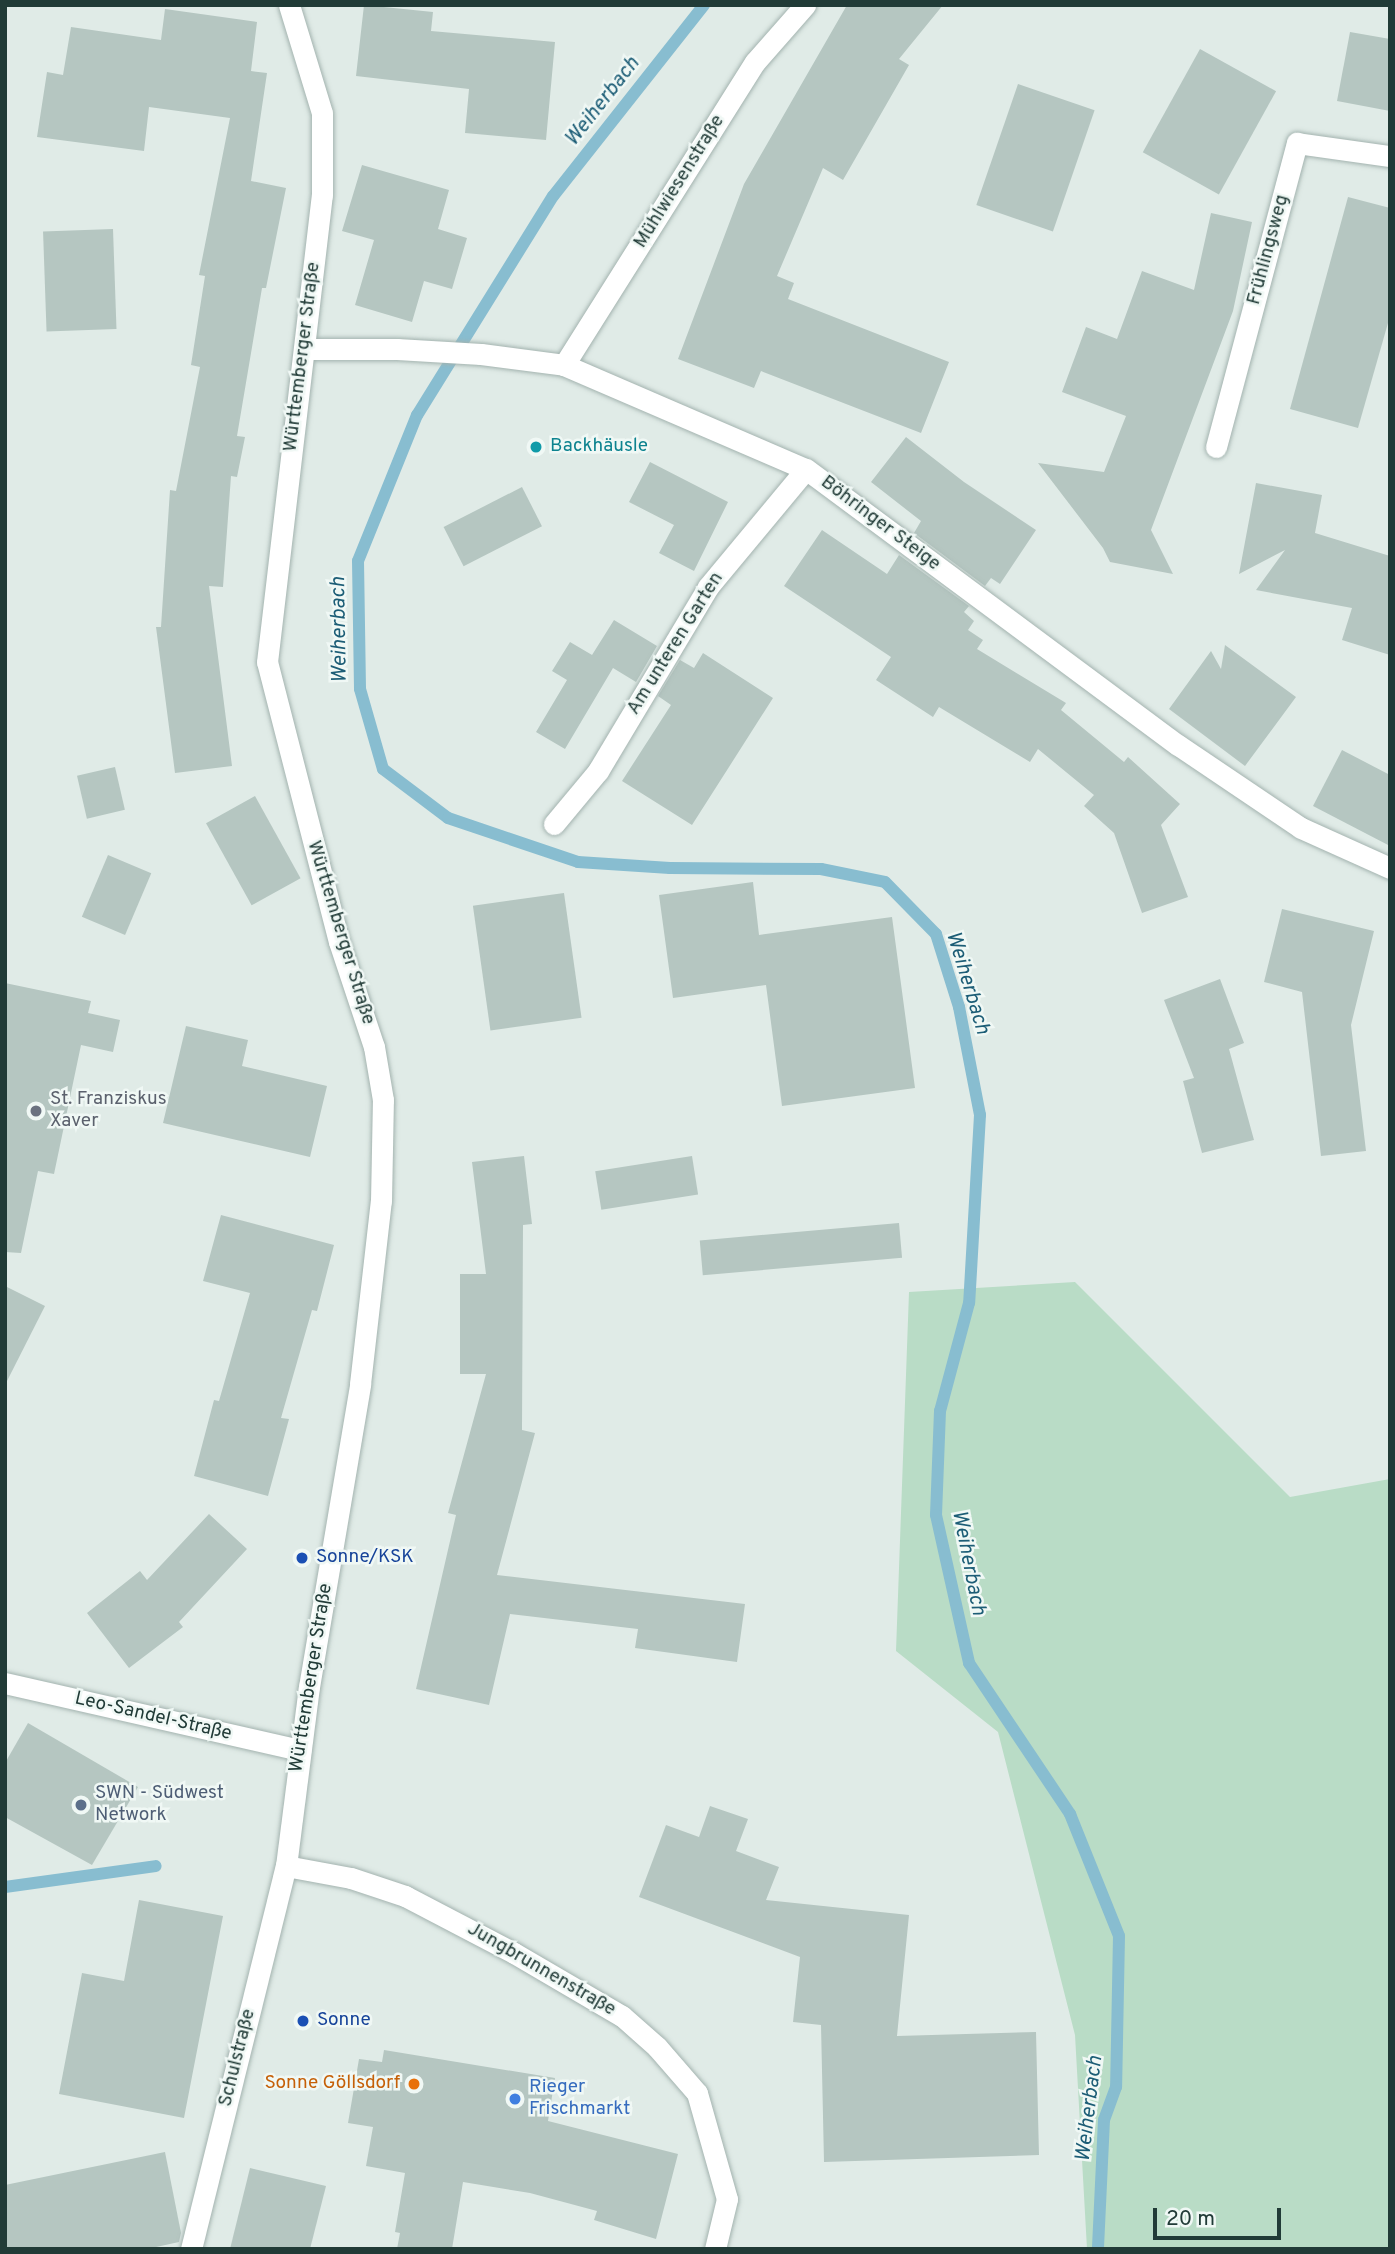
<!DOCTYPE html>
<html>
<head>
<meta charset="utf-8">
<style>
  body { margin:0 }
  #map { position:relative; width:1395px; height:2254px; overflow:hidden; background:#e0ebe7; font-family:Overpass,sans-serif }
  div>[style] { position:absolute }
  .green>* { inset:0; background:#b9dcc6 }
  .stream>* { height:12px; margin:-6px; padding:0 6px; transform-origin:6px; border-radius:6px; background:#88bdd0 }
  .building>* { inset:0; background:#b5c6c1; transform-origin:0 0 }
  .roads { filter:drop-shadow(0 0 2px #a3b3af) drop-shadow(0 0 2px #a3b3af) }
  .minor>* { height:21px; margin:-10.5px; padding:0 10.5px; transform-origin:10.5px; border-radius:10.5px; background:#fff }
  .dots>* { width:19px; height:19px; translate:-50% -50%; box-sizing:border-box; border:4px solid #f0f8f5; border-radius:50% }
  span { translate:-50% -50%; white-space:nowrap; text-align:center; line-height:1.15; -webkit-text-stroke:5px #f0f8f5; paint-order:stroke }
  .street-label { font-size:19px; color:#213b37 }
  .culture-label { font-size:19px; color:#0d838f }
  .left { translate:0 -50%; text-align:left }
  .worship-label { font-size:19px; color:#5b616d }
  .transit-label { font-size:19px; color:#164399 }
  .service-label { font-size:19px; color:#4e5e75 }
  .food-label { font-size:19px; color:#c56008 }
  .right { translate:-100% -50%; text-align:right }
  .shop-label { font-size:19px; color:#366cbe }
  .water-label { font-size:21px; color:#1c5d76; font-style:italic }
  .frame { position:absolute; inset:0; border:7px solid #213b37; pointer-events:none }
  .scale { position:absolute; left:1153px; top:2208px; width:128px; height:32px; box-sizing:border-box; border:4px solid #213b37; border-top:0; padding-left:9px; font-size:21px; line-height:24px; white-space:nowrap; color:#213b37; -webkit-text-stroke:5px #f0f8f5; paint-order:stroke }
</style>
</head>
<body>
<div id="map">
  <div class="green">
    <div style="clip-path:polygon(1075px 1282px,1290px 1497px,1390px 1479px,1390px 2249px,1087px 2249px,1075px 2035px,998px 1732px,896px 1651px,909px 1292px)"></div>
  </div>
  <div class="stream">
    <div style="left:704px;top:5px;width:243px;rotate:128.3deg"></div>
    <div style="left:553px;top:196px;width:258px;rotate:121.8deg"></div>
    <div style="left:417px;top:415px;width:157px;rotate:112deg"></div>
    <div style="left:358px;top:561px;width:128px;rotate:89.1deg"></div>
    <div style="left:360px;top:689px;width:83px;rotate:74deg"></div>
    <div style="left:383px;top:769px;width:81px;rotate:37deg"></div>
    <div style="left:448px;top:818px;width:137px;rotate:18.7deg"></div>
    <div style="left:578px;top:862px;width:92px;rotate:3.7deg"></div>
    <div style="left:670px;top:868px;width:151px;rotate:0.4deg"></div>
    <div style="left:821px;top:869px;width:65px;rotate:11.5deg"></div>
    <div style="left:885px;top:882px;width:73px;rotate:45.6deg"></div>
    <div style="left:936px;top:934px;width:77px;rotate:72.5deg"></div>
    <div style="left:959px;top:1007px;width:110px;rotate:79deg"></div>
    <div style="left:980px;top:1115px;width:188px;rotate:93.3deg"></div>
    <div style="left:969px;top:1303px;width:112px;rotate:105deg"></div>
    <div style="left:940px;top:1411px;width:104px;rotate:92.2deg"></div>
    <div style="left:936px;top:1515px;width:152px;rotate:77.4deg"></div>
    <div style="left:969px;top:1663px;width:182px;rotate:56.2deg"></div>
    <div style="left:1070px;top:1814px;width:131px;rotate:68.1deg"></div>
    <div style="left:1119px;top:1936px;width:151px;rotate:91.1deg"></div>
    <div style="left:1116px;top:2087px;width:35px;rotate:110deg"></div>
    <div style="left:1104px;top:2120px;width:129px;rotate:92.7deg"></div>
    <div style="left:5px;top:1887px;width:152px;rotate:-7.9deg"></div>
  </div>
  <div class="building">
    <div style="clip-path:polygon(364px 5px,433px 12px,431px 31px,555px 42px,546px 140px,465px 133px,469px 89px,356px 76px)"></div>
    <div style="clip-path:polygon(847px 5px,943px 5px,899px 59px,909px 65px,843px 180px,823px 168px,777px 276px,794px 283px,788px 299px,949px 362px,921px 433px,761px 371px,754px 388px,678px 359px,744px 184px)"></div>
    <div style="clip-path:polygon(165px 9px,257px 22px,251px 71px,267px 73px,251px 181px,286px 188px,266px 288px,262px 288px,237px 436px,245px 437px,237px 477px,231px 476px,223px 587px,209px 586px,232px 766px,175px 773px,156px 627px,161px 627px,170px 490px,176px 491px,200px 367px,191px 365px,205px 276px,199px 275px,230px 118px,149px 107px,144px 151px,37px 137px,47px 72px,63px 75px,71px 27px,161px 40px)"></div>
    <div style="clip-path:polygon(1350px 32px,1390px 39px,1390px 111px,1337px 101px)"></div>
    <div style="left:1200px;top:49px;width:87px;height:118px;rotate:29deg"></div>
    <div style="left:1018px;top:84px;width:81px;height:128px;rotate:19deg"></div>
    <div style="clip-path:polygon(362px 165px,449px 190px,438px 229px,467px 238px,452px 289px,424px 281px,412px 322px,355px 305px,374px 240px,342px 231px)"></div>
    <div style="clip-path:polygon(1348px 197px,1390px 208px,1390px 316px,1358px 428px,1290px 409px)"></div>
    <div style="clip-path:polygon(1211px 213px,1252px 222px,1233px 311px,1151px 530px,1173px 574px,1110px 562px,1103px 548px,1038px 463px,1104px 472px,1126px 416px,1062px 392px,1086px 327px,1117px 339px,1142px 271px,1194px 290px)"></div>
    <div style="left:113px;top:229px;width:100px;height:70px;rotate:88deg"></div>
    <div style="clip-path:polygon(906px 437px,964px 482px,1036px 530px,1000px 584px,991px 578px,985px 586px,914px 533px,921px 521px,871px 482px)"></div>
    <div style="clip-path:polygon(650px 462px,728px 502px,694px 571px,659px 553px,674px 525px,629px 502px)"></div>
    <div style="clip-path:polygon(1256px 483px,1322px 495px,1315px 533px,1390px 556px,1390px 655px,1342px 640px,1352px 608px,1256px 590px,1285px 550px,1239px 574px)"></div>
    <div style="left:522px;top:487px;width:44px;height:88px;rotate:63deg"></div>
    <div style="clip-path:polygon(822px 530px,887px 574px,899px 555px,969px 606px,964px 612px,974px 621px,968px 630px,983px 640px,977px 649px,1066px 703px,1061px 710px,1124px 762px,1128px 757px,1180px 804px,1161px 825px,1188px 897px,1142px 913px,1114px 833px,1084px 806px,1094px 795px,1038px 749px,1030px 762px,939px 707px,933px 717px,876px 680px,891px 657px,784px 586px)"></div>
    <div style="clip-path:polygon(614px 620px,657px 646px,636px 682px,613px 668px,565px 749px,536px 732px,567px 680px,552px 671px,570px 642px,604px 662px,592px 655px)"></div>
    <div style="clip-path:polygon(1225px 645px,1296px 697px,1245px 766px,1169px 709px,1211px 651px,1221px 669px)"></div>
    <div style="clip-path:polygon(703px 653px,773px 698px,692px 825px,622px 781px,671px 705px,658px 696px,680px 660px,694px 668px)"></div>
    <div style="clip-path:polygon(1342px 750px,1390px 775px,1390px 846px,1313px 806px)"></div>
    <div style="left:115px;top:767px;width:44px;height:39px;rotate:77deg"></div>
    <div style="left:255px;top:796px;width:94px;height:56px;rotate:61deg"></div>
    <div style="left:108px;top:855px;width:47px;height:67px;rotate:23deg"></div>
    <div style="clip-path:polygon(753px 882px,759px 935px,892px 917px,915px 1088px,782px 1106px,766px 985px,673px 998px,659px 895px)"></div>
    <div style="left:564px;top:893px;width:126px;height:92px;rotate:82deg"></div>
    <div style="clip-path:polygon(1282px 909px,1374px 931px,1351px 1025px,1366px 1151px,1321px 1156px,1302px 992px,1264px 982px)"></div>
    <div style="clip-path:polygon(1220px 979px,1244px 1043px,1229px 1049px,1254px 1140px,1202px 1153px,1183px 1081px,1194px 1078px,1164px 1000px)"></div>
    <div style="clip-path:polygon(5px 983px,91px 1001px,88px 1013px,120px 1020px,113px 1052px,81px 1045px,54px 1174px,38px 1171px,21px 1253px,5px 1252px)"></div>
    <div style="clip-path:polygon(186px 1026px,248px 1040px,242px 1066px,327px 1086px,310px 1157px,163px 1123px)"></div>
    <div style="clip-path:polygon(524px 1156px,532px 1224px,523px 1225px,522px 1430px,535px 1433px,497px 1575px,745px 1604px,737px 1662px,635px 1648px,638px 1629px,510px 1614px,489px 1705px,416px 1689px,456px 1515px,448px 1513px,486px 1374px,460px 1374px,460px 1274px,486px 1274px,472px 1162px)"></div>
    <div style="left:692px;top:1156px;width:39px;height:98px;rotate:81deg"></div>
    <div style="clip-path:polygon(221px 1215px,334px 1245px,317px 1311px,312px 1310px,281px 1418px,289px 1419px,268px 1496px,194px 1476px,214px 1400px,219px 1401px,250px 1293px,203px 1281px)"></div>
    <div style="left:899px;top:1223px;width:35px;height:200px;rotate:85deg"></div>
    <div style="clip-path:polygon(5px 1286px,45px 1306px,5px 1385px)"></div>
    <div style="clip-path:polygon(209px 1514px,247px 1549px,179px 1622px,183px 1627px,129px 1668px,87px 1613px,140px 1571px,147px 1580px)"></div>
    <div style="clip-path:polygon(28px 1723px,138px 1787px,92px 1865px,5px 1817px,5px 1763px)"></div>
    <div style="clip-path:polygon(710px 1806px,748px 1819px,736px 1851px,779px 1867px,766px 1900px,909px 1915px,897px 2036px,1036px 2032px,1039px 2155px,824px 2162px,821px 2025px,793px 2022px,800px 1957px,639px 1897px,666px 1825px,699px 1837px)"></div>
    <div style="clip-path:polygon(139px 1900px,223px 1916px,184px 2118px,59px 2094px,82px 1973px,124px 1981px)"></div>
    <div style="clip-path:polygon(384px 2050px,555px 2078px,548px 2121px,678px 2154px,656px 2239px,594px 2220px,597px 2211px,530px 2193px,463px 2182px,452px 2249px,397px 2249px,400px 2233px,395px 2232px,405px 2173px,366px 2166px,373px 2127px,348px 2123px,359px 2059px,382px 2062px)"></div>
    <div style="clip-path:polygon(165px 2152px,181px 2233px,179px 2242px,147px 2249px,5px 2249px,5px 2185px)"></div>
    <div style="clip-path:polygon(250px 2168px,326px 2186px,310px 2249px,230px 2249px)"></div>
  </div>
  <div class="roads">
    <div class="minor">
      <div style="left:304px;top:349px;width:93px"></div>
      <div style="left:397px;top:349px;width:84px;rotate:3.4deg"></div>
      <div style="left:481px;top:354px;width:84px;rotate:7.5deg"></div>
      <div style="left:564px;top:365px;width:263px;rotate:23.3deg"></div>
      <div style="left:806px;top:469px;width:463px;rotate:36.6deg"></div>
      <div style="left:1178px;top:745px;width:148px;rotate:34deg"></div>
      <div style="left:1301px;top:828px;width:98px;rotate:24.2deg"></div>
      <div style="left:564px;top:365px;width:358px;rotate:-57.8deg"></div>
      <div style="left:755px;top:62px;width:76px;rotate:-48.7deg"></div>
      <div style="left:1216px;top:447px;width:315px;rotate:-75.1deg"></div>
      <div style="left:1297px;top:143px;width:94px;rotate:8deg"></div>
      <div style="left:554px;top:824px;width:69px;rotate:-50.3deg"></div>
      <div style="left:598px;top:771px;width:214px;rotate:-59.1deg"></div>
      <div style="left:708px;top:587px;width:153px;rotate:-50.3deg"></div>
      <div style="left:5px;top:1683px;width:303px;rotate:12.8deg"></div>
      <div style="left:286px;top:1866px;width:66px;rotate:10.5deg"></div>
      <div style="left:351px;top:1878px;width:57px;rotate:18.4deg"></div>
      <div style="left:405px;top:1896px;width:123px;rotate:27.6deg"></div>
      <div style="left:514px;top:1953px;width:125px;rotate:30.3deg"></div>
      <div style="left:622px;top:2016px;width:47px;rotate:41.5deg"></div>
      <div style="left:657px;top:2047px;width:61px;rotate:49deg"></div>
      <div style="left:697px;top:2093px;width:110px;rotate:74.2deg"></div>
      <div style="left:727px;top:2199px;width:51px;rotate:103.5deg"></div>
      <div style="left:191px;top:2249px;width:395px;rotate:-76.1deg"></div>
      <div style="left:286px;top:1866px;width:180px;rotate:-82.7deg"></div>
      <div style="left:309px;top:1687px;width:307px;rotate:-80.4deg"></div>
      <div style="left:360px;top:1384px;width:184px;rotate:-83.5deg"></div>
      <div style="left:381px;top:1201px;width:101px;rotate:-88.9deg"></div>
      <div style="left:383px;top:1100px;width:54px;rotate:-99.6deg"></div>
      <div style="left:374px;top:1047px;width:111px;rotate:-108.4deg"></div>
      <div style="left:339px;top:942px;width:289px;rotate:-104.4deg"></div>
      <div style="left:267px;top:662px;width:470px;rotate:-83.3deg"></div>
      <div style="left:322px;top:195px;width:82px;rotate:-90deg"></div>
      <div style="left:322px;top:113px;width:113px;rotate:-107deg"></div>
    </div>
  </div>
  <div class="dots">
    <div style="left:536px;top:447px;background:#0f9aa8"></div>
    <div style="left:36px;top:1111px;background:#6b7280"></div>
    <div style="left:302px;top:1558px;background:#1a4fb4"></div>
    <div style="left:81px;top:1805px;background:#5c6f8a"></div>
    <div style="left:303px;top:2021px;background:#1a4fb4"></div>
    <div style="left:414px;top:2084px;background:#e8710a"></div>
    <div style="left:515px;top:2099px;background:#3f7fe0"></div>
  </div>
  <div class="street-label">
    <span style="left:680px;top:182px;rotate:-58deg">Mühlwiesenstraße</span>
    <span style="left:1269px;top:250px;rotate:-75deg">Frühlingsweg</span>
    <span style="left:303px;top:357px;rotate:-83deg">Württemberger Straße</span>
    <span style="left:880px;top:524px;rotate:37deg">Böhringer Steige</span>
    <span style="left:676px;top:644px;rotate:-58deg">Am unteren Garten</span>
    <span style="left:340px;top:933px;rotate:73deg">Württemberger Straße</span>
    <span style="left:312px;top:1678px;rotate:-81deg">Württemberger Straße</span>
    <span style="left:153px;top:1717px;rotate:13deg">Leo-Sandel-Straße</span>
    <span style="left:541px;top:1970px;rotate:30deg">Jungbrunnenstraße</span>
    <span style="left:238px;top:2058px;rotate:-76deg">Schulstraße</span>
  </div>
  <div class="culture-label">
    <span class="left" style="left:550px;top:447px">Backhäusle</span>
  </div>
  <div class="worship-label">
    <span class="left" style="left:50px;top:1111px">St. Franziskus<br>Xaver</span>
  </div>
  <div class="transit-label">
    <span class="left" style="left:316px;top:1558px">Sonne/KSK</span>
    <span class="left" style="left:317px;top:2021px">Sonne</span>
  </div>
  <div class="service-label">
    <span class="left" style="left:95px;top:1805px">SWN - Südwest<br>Network</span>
  </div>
  <div class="food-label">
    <span class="right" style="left:400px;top:2084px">Sonne Göllsdorf</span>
  </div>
  <div class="shop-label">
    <span class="left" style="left:529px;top:2099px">Rieger<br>Frischmarkt</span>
  </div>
  <div class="water-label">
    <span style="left:603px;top:102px;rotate:-52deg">Weiherbach</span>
    <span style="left:340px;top:630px;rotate:-91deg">Weiherbach</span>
    <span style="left:967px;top:983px;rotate:73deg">Weiherbach</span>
    <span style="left:968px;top:1563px;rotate:79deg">Weiherbach</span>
    <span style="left:1090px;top:2109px;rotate:-83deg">Weiherbach</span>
  </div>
  <div class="frame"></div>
  <div class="scale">20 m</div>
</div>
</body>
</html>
